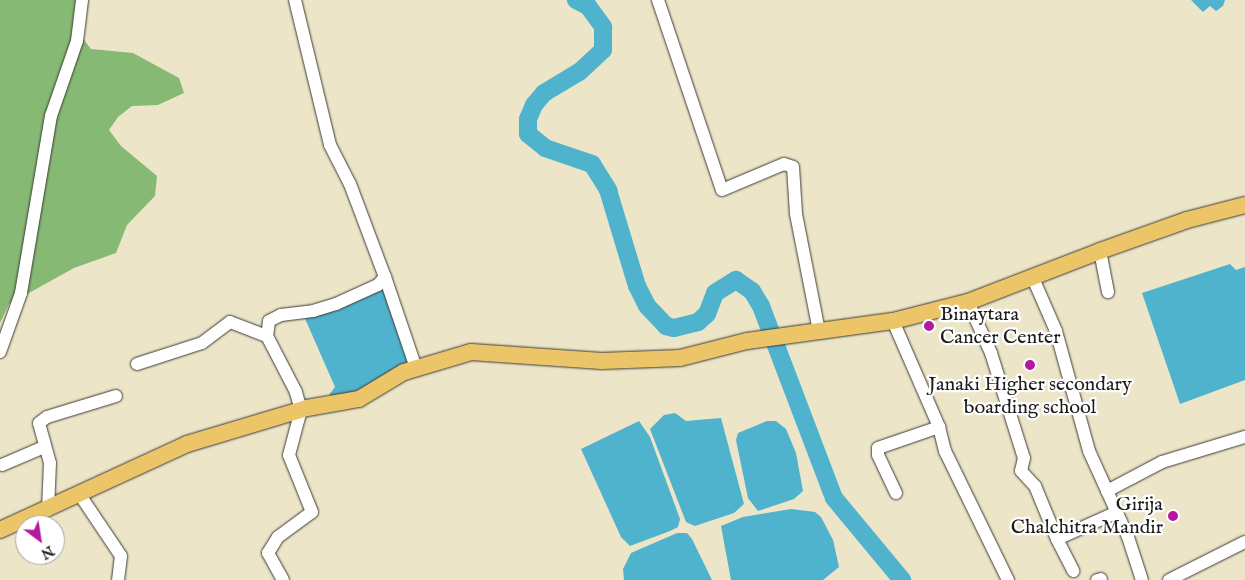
<!DOCTYPE html>
<html>
<head>
<meta charset="utf-8">
<style>
  body { margin:0 }
  #map { position:relative; width:1245px; height:580px; overflow:hidden; background:#ede5c7; font-family:"IM FELL English",serif }
  div>[style] { position:absolute }
  .forest>* { inset:0; background:#86ba74 }
  .water>* { inset:0; background:#4fb3ce }
  .river>* { height:18px; margin:-9px; padding:0 9px; transform-origin:9px; border-radius:9px; background:#4fb3ce }
  .roads { filter:drop-shadow(0 0 1px #3b3a36) drop-shadow(0 0 1px #3b3a36) }
  .minor>* { height:12px; margin:-6px; padding:0 6px; transform-origin:6px; border-radius:6px; background:#fff }
  .major>* { height:16px; margin:-8px; padding:0 8px; transform-origin:8px; border-radius:8px; background:#edc569 }
  .dots>* { width:14px; height:14px; translate:-50% -50%; box-sizing:border-box; border:2px solid #fff; border-radius:50% }
  span { translate:-50% -50%; white-space:nowrap; text-align:center; line-height:1.15; -webkit-text-stroke:4.5px #fff; paint-order:stroke }
  .poi-label { font-size:20px; color:#1c1c1c }
  .left { translate:0 -50%; text-align:left }
  .right { translate:-100% -50%; text-align:right }
  .north { position:absolute; left:15px; top:515px; width:50px; height:50px; box-sizing:border-box; background:#fff; border:1px solid #a4a4a4; border-radius:50%; rotate:149deg; font-size:14px; font-weight:700; line-height:20px; text-align:center; color:#1c1c1c }
  .north::after { content:''; display:block; margin:auto; width:18px; height:22px; background:#b5179e; clip-path:polygon(50% 0,100% 100%,50% 72%,0 100%) }
</style>
</head>
<body>
<div id="map">
  <div class="forest">
    <div style="clip-path:polygon(0 0,77px 0,74px 27px,91px 49px,133px 53px,179px 78px,184px 93px,158px 105px,132px 106px,118px 117px,109px 130px,121px 146px,157px 176px,155px 196px,127px 225px,116px 253px,74px 268px,9px 304px,0 323px)"></div>
  </div>
  <div class="water">
    <div style="clip-path:polygon(1191px 0,1225px 0,1223px 6px,1216px 11px,1210px 6px,1203px 12px)"></div>
    <div style="clip-path:polygon(1230px 264px,1236px 270px,1245px 267px,1245px 380px,1180px 404px,1142px 293px)"></div>
    <div style="clip-path:polygon(383px 286px,409px 354px,408px 363px,363px 395px,329px 395px,335px 387px,303px 314px)"></div>
    <div style="clip-path:polygon(675px 413px,686px 421px,721px 418px,744px 504px,734px 513px,695px 526px,686px 522px,650px 429px,664px 415px)"></div>
    <div style="clip-path:polygon(639px 421px,650px 437px,680px 519px,678px 527px,670px 531px,630px 546px,621px 537px,581px 449px)"></div>
    <div style="clip-path:polygon(767px 421px,776px 421px,786px 429px,796px 453px,803px 491px,794px 499px,758px 511px,748px 498px,736px 440px,738px 433px)"></div>
    <div style="clip-path:polygon(791px 509px,815px 512px,821px 517px,833px 540px,839px 567px,823px 580px,731px 580px,721px 526px,743px 517px)"></div>
    <div style="clip-path:polygon(677px 533px,687px 533px,692px 539px,712px 580px,624px 580px,623px 569px,631px 553px)"></div>
  </div>
  <div class="river">
    <div style="left:576px;top:0;width:13px;rotate:27deg"></div>
    <div style="left:588px;top:6px;width:26px;rotate:54deg"></div>
    <div style="left:603px;top:27px;width:23px;rotate:90deg"></div>
    <div style="left:603px;top:50px;width:33px;rotate:137deg"></div>
    <div style="left:579px;top:72px;width:41px;rotate:149deg"></div>
    <div style="left:544px;top:93px;width:16px;rotate:130deg"></div>
    <div style="left:534px;top:105px;width:15px;rotate:113deg"></div>
    <div style="left:528px;top:119px;width:15px;rotate:90deg"></div>
    <div style="left:528px;top:134px;width:22px;rotate:39deg"></div>
    <div style="left:545px;top:148px;width:50px;rotate:18.8deg"></div>
    <div style="left:592px;top:164px;width:31px;rotate:58deg"></div>
    <div style="left:608px;top:190px;width:100px;rotate:73.2deg"></div>
    <div style="left:637px;top:286px;width:22px;rotate:63deg"></div>
    <div style="left:647px;top:306px;width:28px;rotate:46deg"></div>
    <div style="left:666px;top:326px;width:8px;rotate:14deg"></div>
    <div style="left:674px;top:328px;width:25px;rotate:-14deg"></div>
    <div style="left:698px;top:322px;width:12px;rotate:-42deg"></div>
    <div style="left:707px;top:314px;width:22px;rotate:-69deg"></div>
    <div style="left:715px;top:293px;width:25px;rotate:-32deg"></div>
    <div style="left:736px;top:280px;width:19px;rotate:35deg"></div>
    <div style="left:752px;top:291px;width:17px;rotate:59deg"></div>
    <div style="left:761px;top:306px;width:205px;rotate:69.2deg"></div>
    <div style="left:834px;top:498px;width:107px;rotate:50.3deg"></div>
  </div>
  <div class="roads">
    <div class="minor">
      <div style="left:295px;top:0;width:149px;rotate:76.4deg"></div>
      <div style="left:330px;top:145px;width:44px;rotate:62.9deg"></div>
      <div style="left:350px;top:184px;width:99px;rotate:69.4deg"></div>
      <div style="left:658px;top:0;width:200px;rotate:71.4deg"></div>
      <div style="left:722px;top:190px;width:67px;rotate:-22.8deg"></div>
      <div style="left:784px;top:164px;width:9px;rotate:18deg"></div>
      <div style="left:793px;top:167px;width:47px;rotate:86.3deg"></div>
      <div style="left:796px;top:214px;width:119px;rotate:78.9deg"></div>
      <div style="left:1100px;top:251px;width:42px;rotate:79deg"></div>
      <div style="left:1032px;top:276px;width:60px;rotate:66.4deg"></div>
      <div style="left:1056px;top:331px;width:124px;rotate:74.6deg"></div>
      <div style="left:1089px;top:451px;width:94px;rotate:65.6deg"></div>
      <div style="left:1128px;top:537px;width:45px;rotate:72deg"></div>
      <div style="left:968px;top:302px;width:56px;rotate:65.7deg"></div>
      <div style="left:991px;top:353px;width:110px;rotate:72.6deg"></div>
      <div style="left:1024px;top:458px;width:13px;rotate:103deg"></div>
      <div style="left:1021px;top:471px;width:21px;rotate:47deg"></div>
      <div style="left:1035px;top:486px;width:57px;rotate:67.5deg"></div>
      <div style="left:1057px;top:539px;width:66px;rotate:-24.2deg"></div>
      <div style="left:893px;top:321px;width:116px;rotate:66.5deg"></div>
      <div style="left:939px;top:427px;width:25px;rotate:76deg"></div>
      <div style="left:945px;top:451px;width:144px;rotate:64deg"></div>
      <div style="left:0;top:352px;width:63px;rotate:-70.4deg"></div>
      <div style="left:21px;top:293px;width:180px;rotate:-80.4deg"></div>
      <div style="left:51px;top:116px;width:79px;rotate:-70.9deg"></div>
      <div style="left:77px;top:41px;width:41px;rotate:-83deg"></div>
      <div style="left:137px;top:364px;width:68px;rotate:-17.9deg"></div>
      <div style="left:202px;top:343px;width:35px;rotate:-37deg"></div>
      <div style="left:230px;top:322px;width:40px;rotate:21deg"></div>
      <div style="left:2px;top:465px;width:46px;rotate:-23.2deg"></div>
      <div style="left:1107px;top:491px;width:62px;rotate:-27.8deg"></div>
      <div style="left:1162px;top:462px;width:87px;rotate:-16.8deg"></div>
      <div style="left:896px;top:493px;width:42px;rotate:-115.3deg"></div>
      <div style="left:878px;top:455px;width:7px;rotate:-90deg"></div>
      <div style="left:878px;top:448px;width:65px;rotate:-19deg"></div>
      <div style="left:80px;top:495px;width:73px;rotate:56.1deg"></div>
      <div style="left:121px;top:556px;width:24px;rotate:97deg"></div>
      <div style="left:48px;top:510px;width:47px;rotate:-87.6deg"></div>
      <div style="left:50px;top:463px;width:41px;rotate:-105.4deg"></div>
      <div style="left:39px;top:423px;width:10px;rotate:-37deg"></div>
      <div style="left:47px;top:417px;width:72px;rotate:-16.9deg"></div>
      <div style="left:1057px;top:539px;width:36px;rotate:63deg"></div>
      <div style="left:283px;top:580px;width:31px;rotate:-119deg"></div>
      <div style="left:268px;top:553px;width:19px;rotate:-58deg"></div>
      <div style="left:278px;top:537px;width:42px;rotate:-36.3deg"></div>
      <div style="left:312px;top:512px;width:61px;rotate:-112deg"></div>
      <div style="left:289px;top:455px;width:47px;rotate:-75.1deg"></div>
      <div style="left:301px;top:410px;width:19px;rotate:-106deg"></div>
      <div style="left:296px;top:392px;width:63px;rotate:-117.4deg"></div>
      <div style="left:267px;top:336px;width:15px;rotate:-82deg"></div>
      <div style="left:269px;top:321px;width:13px;rotate:-27deg"></div>
      <div style="left:281px;top:315px;width:32px;rotate:-7deg"></div>
      <div style="left:313px;top:311px;width:24px;rotate:-17deg"></div>
      <div style="left:336px;top:304px;width:46px;rotate:-24.3deg"></div>
      <div style="left:378px;top:285px;width:11px;rotate:-49deg"></div>
      <div style="left:385px;top:277px;width:96px;rotate:71.2deg"></div>
      <div style="left:1097px;top:580px;width:4px;rotate:-14deg"></div>
      <div style="left:1169px;top:580px;width:85px;rotate:-26.6deg"></div>
    </div>
    <div class="major">
      <div style="left:0;top:530px;width:206px;rotate:-24.7deg"></div>
      <div style="left:187px;top:444px;width:125px;rotate:-16.7deg"></div>
      <div style="left:307px;top:408px;width:53px;rotate:-9.8deg"></div>
      <div style="left:359px;top:399px;width:52px;rotate:-31deg"></div>
      <div style="left:404px;top:372px;width:70px;rotate:-16.6deg"></div>
      <div style="left:471px;top:352px;width:131px;rotate:3.9deg"></div>
      <div style="left:602px;top:361px;width:78px;rotate:-2.2deg"></div>
      <div style="left:680px;top:358px;width:69px;rotate:-14.2deg"></div>
      <div style="left:747px;top:341px;width:147px;rotate:-7.8deg"></div>
      <div style="left:893px;top:321px;width:77px;rotate:-14.2deg"></div>
      <div style="left:968px;top:302px;width:142px;rotate:-21.1deg"></div>
      <div style="left:1100px;top:251px;width:92px;rotate:-19.6deg"></div>
      <div style="left:1187px;top:220px;width:60px;rotate:-14.5deg"></div>
    </div>
  </div>
  <div class="dots">
    <div style="left:929px;top:326px;background:#b5179e"></div>
    <div style="left:1030px;top:365px;background:#b5179e"></div>
    <div style="left:1173px;top:516px;background:#b5179e"></div>
  </div>
  <div class="poi-label">
    <span class="left" style="left:940px;top:326px">Binaytara<br>Cancer Center</span>
    <span style="left:1030px;top:396px">Janaki Higher secondary<br>boarding school</span>
    <span class="right" style="left:1163px;top:516px">Girija<br>Chalchitra Mandir</span>
  </div>
  <div class="north">N</div>
</div>
</body>
</html>
